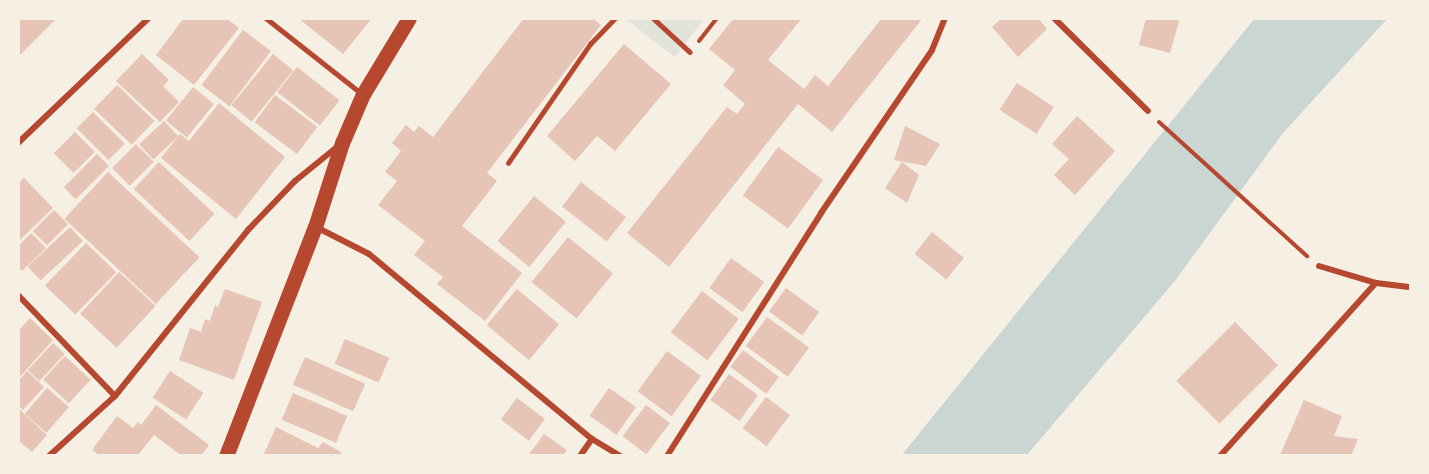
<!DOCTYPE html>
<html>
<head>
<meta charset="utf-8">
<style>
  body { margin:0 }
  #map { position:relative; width:1429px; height:474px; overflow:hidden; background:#f6efe4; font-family:"Fira Sans Condensed",sans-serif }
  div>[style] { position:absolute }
  .green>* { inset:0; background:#e2e4dc }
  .water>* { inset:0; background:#c9d6d2 }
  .building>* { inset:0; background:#e6c5b7; transform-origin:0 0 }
  .path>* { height:4px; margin:-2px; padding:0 2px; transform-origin:2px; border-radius:2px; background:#b5482f }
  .service>* { height:4.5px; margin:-2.25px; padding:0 2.25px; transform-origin:2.25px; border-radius:2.25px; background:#b5482f }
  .minor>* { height:6px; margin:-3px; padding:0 3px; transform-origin:3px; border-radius:3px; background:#b5482f }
  .primary>* { height:15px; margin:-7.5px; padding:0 7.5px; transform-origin:7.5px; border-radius:7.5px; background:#b5482f }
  span { translate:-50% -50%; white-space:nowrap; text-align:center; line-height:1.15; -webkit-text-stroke:5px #f6efe4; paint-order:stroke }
  .frame { position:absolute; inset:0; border:20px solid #f6efe4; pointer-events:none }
</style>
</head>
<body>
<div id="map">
  <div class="green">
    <div style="clip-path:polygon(624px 18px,705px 18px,675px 57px)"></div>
  </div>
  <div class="water">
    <div style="clip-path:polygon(1255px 18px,1388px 18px,1283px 133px,1174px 282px,1026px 456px,901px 456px)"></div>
  </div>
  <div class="building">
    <div style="clip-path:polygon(18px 18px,57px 18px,18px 57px)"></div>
    <div style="clip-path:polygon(184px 18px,226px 18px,239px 28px,194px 85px,156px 55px)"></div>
    <div style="clip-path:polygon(298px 18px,372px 18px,343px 54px)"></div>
    <div style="clip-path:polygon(524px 18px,592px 18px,601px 25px,487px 173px,497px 181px,462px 226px,522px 273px,485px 321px,437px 284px,443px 277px,414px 255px,425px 241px,378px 205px,397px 181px,385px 172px,401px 151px,392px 143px,406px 125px,414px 132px,419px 126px,433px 137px)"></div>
    <div style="clip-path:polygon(734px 18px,802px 18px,768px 60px,804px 89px,815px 75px,828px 86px,882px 18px,923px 18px,832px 132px,798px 104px,669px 267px,627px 233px,727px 107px,737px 114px,745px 104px,723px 85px,735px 70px,709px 49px)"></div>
    <div style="clip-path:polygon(1002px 18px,1038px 18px,1047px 29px,1018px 57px,992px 27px)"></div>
    <div style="clip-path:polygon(1146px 18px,1180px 18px,1170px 53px,1139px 45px)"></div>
    <div style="left:243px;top:30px;width:35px;height:69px;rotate:37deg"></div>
    <div style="clip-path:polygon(624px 44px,671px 84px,615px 151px,597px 136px,575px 161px,547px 136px)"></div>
    <div style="clip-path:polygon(142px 54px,169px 80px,163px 86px,179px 102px,160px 122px,116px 81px)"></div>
    <div style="left:273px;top:54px;width:26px;height:66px;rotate:39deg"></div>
    <div style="left:297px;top:67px;width:54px;height:32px;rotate:38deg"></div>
    <div style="left:1017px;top:83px;width:44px;height:32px;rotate:33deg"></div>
    <div style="left:117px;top:85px;width:52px;height:33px;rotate:44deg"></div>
    <div style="left:193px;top:87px;width:27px;height:43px;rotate:39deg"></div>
    <div style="left:275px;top:95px;width:53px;height:34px;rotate:37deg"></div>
    <div style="clip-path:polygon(219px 103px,285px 157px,236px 219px,161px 158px,180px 134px,189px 141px)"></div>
    <div style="left:93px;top:112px;width:45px;height:23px;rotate:45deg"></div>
    <div style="clip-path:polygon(1077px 116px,1115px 151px,1075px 195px,1054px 175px,1069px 159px,1052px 144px)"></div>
    <div style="left:164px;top:121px;width:21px;height:34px;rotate:47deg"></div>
    <div style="clip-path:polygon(905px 126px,940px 144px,926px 166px,894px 160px)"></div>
    <div style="left:75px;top:132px;width:28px;height:30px;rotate:45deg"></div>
    <div style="left:136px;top:144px;width:25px;height:34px;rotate:45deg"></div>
    <div style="left:778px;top:147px;width:56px;height:60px;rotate:36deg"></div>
    <div style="left:97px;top:154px;width:17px;height:47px;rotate:45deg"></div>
    <div style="left:159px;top:162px;width:76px;height:37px;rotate:43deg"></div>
    <div style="clip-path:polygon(902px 162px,919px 175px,907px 203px,885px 188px)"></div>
    <div style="left:108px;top:172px;width:125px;height:64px;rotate:43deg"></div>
    <div style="clip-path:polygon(24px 178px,53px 208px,18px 242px,18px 184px)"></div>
    <div style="left:581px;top:182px;width:57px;height:31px;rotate:38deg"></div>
    <div style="left:534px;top:196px;width:41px;height:58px;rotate:39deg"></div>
    <div style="left:54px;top:210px;width:20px;height:30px;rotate:45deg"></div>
    <div style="left:70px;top:227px;width:19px;height:58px;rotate:47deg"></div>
    <div style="left:932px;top:232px;width:41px;height:28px;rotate:39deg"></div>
    <div style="clip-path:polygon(31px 233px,46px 248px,22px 271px,18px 267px,18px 246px)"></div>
    <div style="left:568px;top:237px;width:58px;height:58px;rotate:39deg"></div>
    <div style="left:86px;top:243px;width:42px;height:59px;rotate:44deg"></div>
    <div style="left:731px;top:258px;width:41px;height:37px;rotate:36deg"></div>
    <div style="left:119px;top:272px;width:50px;height:57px;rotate:43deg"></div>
    <div style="left:786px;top:288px;width:41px;height:29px;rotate:36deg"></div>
    <div style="clip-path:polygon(225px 289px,262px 302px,234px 380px,179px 360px,190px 328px,201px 332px,205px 319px,210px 321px,215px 305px,218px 307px)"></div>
    <div style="left:517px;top:289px;width:55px;height:47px;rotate:40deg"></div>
    <div style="left:702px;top:291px;width:46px;height:52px;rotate:37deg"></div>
    <div style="left:767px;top:317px;width:52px;height:36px;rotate:36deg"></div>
    <div style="clip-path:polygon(30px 318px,53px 340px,18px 379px,18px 331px)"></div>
    <div style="left:1235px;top:322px;width:61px;height:83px;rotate:45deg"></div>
    <div style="left:345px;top:339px;width:48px;height:27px;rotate:23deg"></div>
    <div style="left:53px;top:343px;width:16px;height:37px;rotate:43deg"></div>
    <div style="left:743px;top:350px;width:45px;height:21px;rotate:37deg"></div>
    <div style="left:667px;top:351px;width:42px;height:50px;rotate:36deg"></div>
    <div style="left:65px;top:356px;width:35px;height:32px;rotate:43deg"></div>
    <div style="left:305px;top:357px;width:66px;height:30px;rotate:24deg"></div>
    <div style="clip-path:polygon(27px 371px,44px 387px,23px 410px,18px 405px,18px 381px)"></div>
    <div style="left:170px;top:371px;width:40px;height:32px;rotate:33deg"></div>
    <div style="left:729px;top:374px;width:36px;height:32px;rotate:36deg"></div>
    <div style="left:47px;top:388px;width:29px;height:34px;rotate:41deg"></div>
    <div style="left:609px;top:388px;width:33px;height:34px;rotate:35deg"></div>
    <div style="left:293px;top:393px;width:59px;height:29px;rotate:23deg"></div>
    <div style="left:766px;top:397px;width:30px;height:39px;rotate:37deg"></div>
    <div style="left:517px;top:398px;width:35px;height:27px;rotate:37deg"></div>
    <div style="clip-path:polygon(1304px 400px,1342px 416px,1334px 436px,1358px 439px,1351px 456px,1280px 455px)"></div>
    <div style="clip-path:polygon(156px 405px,209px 445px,201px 456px,182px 456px,154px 435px,137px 456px,101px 456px,92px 450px,117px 416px,133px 428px,138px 422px,141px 425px)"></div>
    <div style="left:646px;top:405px;width:30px;height:39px;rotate:37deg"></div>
    <div style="clip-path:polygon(18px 408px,47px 435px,32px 452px,18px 440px)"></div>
    <div style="clip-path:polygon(276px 427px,318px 448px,323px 442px,341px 452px,340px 456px,263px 456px)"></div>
    <div style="clip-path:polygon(544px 434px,567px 450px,563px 456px,528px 456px)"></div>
  </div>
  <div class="path">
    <div style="left:699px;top:41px;width:29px;rotate:-52deg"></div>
    <div style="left:1159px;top:122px;width:200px;rotate:42.2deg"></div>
  </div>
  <div class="service">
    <div style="left:266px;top:18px;width:121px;rotate:38.3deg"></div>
    <div style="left:653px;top:18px;width:50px;rotate:42.6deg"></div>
    <div style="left:508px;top:163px;width:145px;rotate:-55.4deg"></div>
    <div style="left:590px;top:44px;width:36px;rotate:-46deg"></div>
  </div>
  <div class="minor">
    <div style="left:1054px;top:18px;width:132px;rotate:44.7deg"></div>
    <div style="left:18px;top:143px;width:181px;rotate:-43.7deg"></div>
    <div style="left:316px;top:227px;width:59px;rotate:27deg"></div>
    <div style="left:369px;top:254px;width:290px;rotate:39.7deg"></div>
    <div style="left:592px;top:439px;width:33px;rotate:31deg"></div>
    <div style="left:1319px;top:266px;width:59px;rotate:16.6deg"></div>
    <div style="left:1376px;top:283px;width:35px;rotate:7deg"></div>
    <div style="left:18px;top:295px;width:140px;rotate:46.2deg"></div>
    <div style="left:49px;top:456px;width:89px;rotate:-42.3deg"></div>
    <div style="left:115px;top:396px;width:213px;rotate:-51.3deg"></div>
    <div style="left:248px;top:230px;width:68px;rotate:-46.2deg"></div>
    <div style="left:295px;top:181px;width:54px;rotate:-39deg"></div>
    <div style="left:580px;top:456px;width:21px;rotate:-55deg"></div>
    <div style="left:667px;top:456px;width:288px;rotate:-57.6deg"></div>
    <div style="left:821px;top:213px;width:197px;rotate:-55.7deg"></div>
    <div style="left:932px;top:50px;width:35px;rotate:-68deg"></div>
    <div style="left:1220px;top:456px;width:233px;rotate:-48deg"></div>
  </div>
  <div class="primary">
    <div style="left:226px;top:456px;width:246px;rotate:-68.8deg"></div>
    <div style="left:315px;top:227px;width:88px;rotate:-72.2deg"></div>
    <div style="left:342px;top:143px;width:53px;rotate:-66.8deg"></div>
    <div style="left:363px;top:94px;width:89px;rotate:-58.8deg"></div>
  </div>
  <div class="frame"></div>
</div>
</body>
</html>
